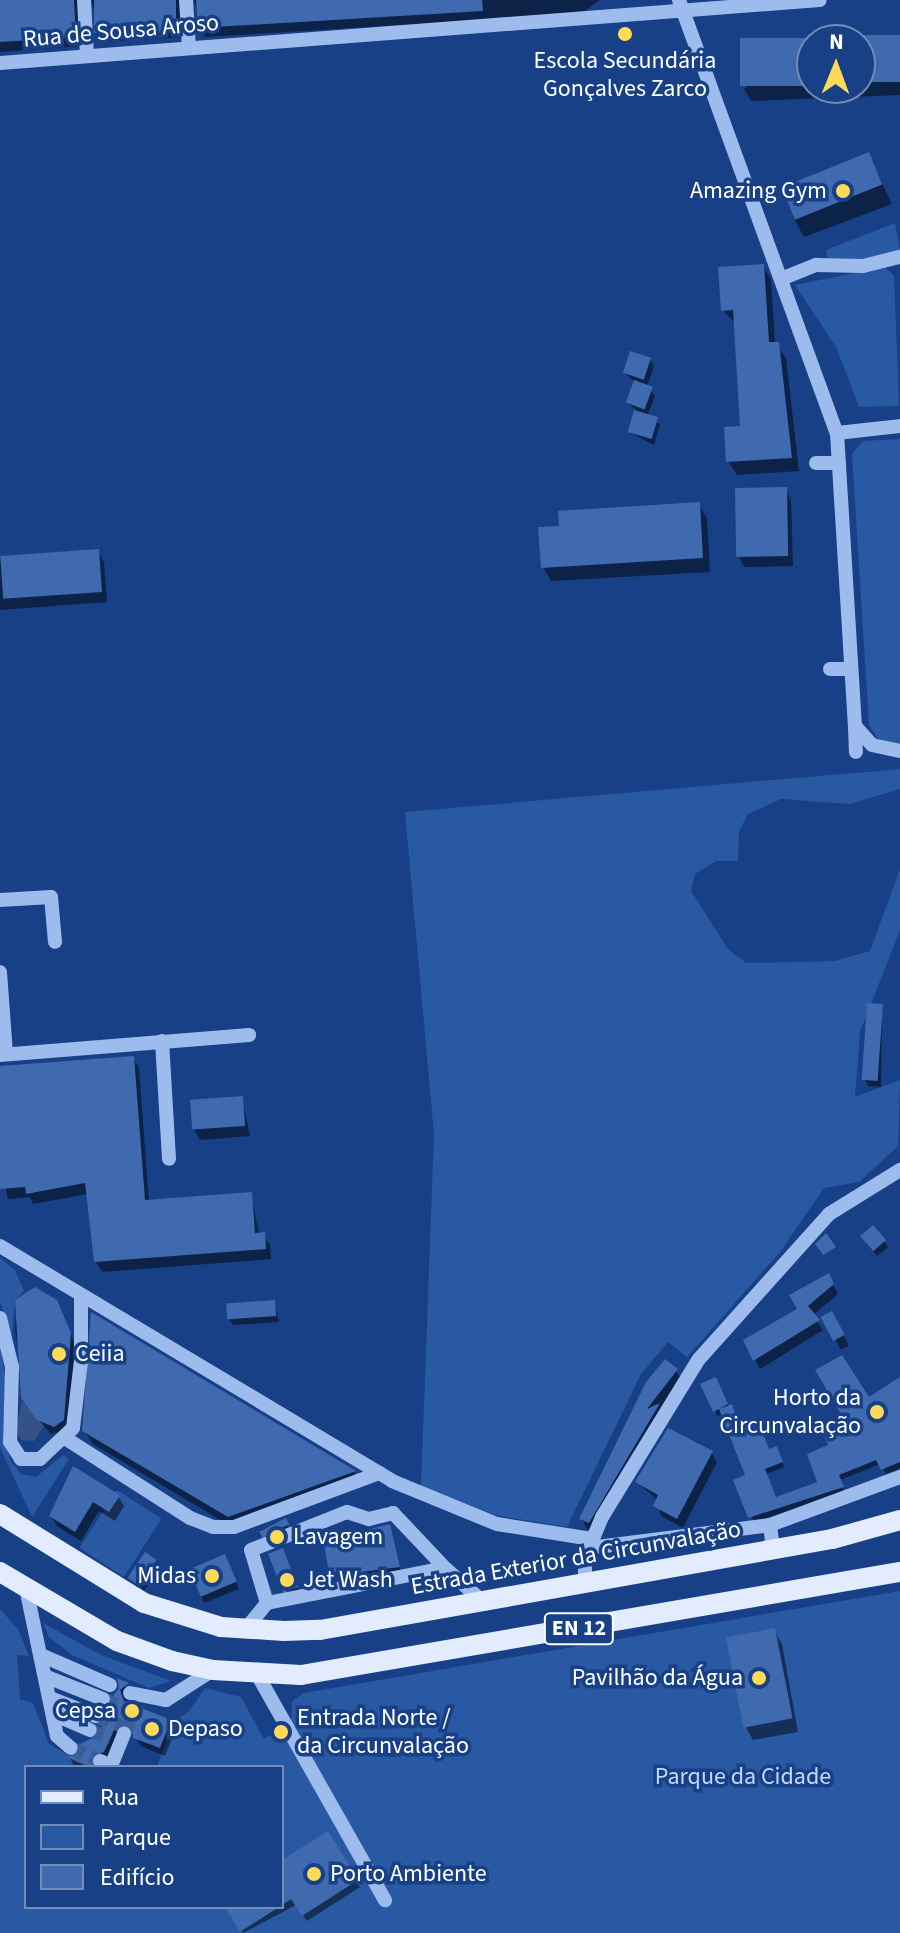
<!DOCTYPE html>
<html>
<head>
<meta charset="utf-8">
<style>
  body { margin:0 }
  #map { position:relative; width:900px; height:1933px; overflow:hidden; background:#174086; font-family:"Source Sans 3",sans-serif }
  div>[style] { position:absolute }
  .green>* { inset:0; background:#2a59a4; transform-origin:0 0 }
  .water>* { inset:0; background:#345286 }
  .shadow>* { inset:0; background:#0007; transform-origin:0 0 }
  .building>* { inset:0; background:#406ab0; transform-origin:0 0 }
  .minor-tunnel>* { height:14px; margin-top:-7px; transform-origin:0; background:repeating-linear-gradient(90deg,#3a5d98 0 14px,transparent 0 21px) }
  .minor>* { height:14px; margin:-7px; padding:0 7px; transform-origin:7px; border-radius:7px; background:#9dbced }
  .major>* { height:20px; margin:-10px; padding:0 10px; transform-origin:10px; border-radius:10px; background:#e3ecff }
  .dots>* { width:22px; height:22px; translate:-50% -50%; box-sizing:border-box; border:4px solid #174086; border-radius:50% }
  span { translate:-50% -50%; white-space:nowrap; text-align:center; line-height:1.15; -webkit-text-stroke:7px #174086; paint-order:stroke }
  .shield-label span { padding:2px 6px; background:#174086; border:2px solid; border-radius:6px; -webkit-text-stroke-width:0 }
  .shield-label { font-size:22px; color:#fff; font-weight:700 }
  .street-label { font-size:24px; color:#fff }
  .poi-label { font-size:24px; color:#fff }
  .right { translate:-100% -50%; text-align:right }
  .left { translate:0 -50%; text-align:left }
  .park-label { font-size:24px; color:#c3d8fa }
  .legend { position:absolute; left:24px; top:1765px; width:260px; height:144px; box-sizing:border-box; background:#174086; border:2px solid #748cb6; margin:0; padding:10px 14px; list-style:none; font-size:24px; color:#fff }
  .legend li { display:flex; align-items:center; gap:16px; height:40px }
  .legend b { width:40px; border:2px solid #748cb6 }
  .north { position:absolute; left:796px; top:24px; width:80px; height:80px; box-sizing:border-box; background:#174086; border:2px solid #748cb6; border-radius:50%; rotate:1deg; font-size:22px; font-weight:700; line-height:32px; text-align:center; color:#fff }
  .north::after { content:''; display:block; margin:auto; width:28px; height:36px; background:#ffda59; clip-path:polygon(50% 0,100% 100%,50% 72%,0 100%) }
</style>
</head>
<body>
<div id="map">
  <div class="green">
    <div style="clip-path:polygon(895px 223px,900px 251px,864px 261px,828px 260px,826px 250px)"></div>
    <div style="clip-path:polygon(885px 267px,894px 276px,899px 406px,859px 407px,836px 347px,795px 285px)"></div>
    <div style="clip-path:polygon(900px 439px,900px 744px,878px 739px,869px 725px,852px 454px,863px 441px)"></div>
    <div style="clip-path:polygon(900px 769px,900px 789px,850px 804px,781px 799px,748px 814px,739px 831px,738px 861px,716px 861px,695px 874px,691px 891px,728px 949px,746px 963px,835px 961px,870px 951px,900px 869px,900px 930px,860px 1032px,855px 1097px,900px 1080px,898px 1146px,859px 1182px,824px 1188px,780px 1252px,687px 1357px,668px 1342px,641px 1374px,567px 1527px,495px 1515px,421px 1486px,434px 1134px,405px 812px)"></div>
    <div style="clip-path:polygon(0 1258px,15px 1270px,24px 1291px,15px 1300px,12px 1335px,0 1302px)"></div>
    <div style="clip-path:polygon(0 1340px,5px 1378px,3px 1434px,11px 1462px,21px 1474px,36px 1477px,63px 1455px,69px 1459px,32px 1517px,0 1447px)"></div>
    <div style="left:117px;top:1490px;width:53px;height:69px;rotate:33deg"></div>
    <div style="clip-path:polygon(900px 1591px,900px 1933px,0 1933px,0 1609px,18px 1629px,29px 1656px,17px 1655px,20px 1699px,33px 1703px,49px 1744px,89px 1767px,26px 1767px,26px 1907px,282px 1907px,282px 1767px,157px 1767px,174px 1722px,189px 1711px,205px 1688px,241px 1697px,264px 1739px,291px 1721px,292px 1701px,304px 1693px)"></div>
    <div style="clip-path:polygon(43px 1623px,101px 1655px,171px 1681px,149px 1688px,72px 1655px,49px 1637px)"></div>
  </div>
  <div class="water">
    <div style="clip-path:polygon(22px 1401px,44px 1426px,34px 1441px,22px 1440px,15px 1432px)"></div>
  </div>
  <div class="shadow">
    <div style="clip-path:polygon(0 0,86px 0,80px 46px,0 52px)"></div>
    <div style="clip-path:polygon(91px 0,188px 0,182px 37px,103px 42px)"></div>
    <div style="clip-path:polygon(194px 0,600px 0,581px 14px,205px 37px)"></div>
    <div style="clip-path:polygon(900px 37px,900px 95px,751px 101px,744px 89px,812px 41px,812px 88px,860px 88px,860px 40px,838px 40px)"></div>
    <div style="clip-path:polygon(868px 154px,892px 204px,804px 237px,793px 217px)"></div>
    <div style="clip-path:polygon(763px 266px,771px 280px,775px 344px,786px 358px,799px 471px,737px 475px,728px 461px,742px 427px,736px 324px,723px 310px)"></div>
    <div style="clip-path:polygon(650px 360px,654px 366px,647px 387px,655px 396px,647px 416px,660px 425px,654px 445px,629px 432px,636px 410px,627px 402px,635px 382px,625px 373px)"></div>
    <div style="clip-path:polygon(785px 489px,791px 500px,793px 566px,744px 567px,739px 557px)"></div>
    <div style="clip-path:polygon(699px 505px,707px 518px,710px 572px,551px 581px,543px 567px)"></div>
    <div style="clip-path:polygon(98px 551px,104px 562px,107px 602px,0 610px,0 559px)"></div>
    <div style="clip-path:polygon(882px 1006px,881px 1087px,868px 1086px,865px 1080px)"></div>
    <div style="clip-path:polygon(133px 1058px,139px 1068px,149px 1202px,251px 1194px,259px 1234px,270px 1244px,271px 1259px,102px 1272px,96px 1262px,88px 1194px,33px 1204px,30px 1197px,8px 1199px,0 1160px,0 1068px)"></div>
    <div style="clip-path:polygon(242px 1098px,250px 1136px,200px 1140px,194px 1129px)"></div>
    <div style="clip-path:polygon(884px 1241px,888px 1247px,877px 1256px,866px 1243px)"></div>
    <div style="clip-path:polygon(828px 1276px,838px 1294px,813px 1315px,823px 1330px,760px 1369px,745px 1341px,800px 1310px)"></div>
    <div style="clip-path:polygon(17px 1301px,61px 1312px,75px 1344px,68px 1430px,51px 1434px,30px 1410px,15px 1330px)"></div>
    <div style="clip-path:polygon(274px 1302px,279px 1322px,233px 1325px,229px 1319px)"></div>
    <div style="left:832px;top:1314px;width:36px;height:9px;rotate:62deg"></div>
    <div style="clip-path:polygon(93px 1316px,354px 1472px,362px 1485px,237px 1530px,93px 1444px,84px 1430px)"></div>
    <div style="clip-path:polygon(676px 1371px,682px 1381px,594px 1532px,587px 1529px,582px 1519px,647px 1383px)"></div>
    <div style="clip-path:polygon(715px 1380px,739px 1425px,768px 1451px,779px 1453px,784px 1467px,766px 1474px,776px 1499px,819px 1484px,831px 1446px,848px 1422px,900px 1382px,900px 1468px,886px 1474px,880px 1464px,840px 1480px,845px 1493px,753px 1522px,748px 1476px,723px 1413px,718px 1416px,715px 1411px)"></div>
    <div style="clip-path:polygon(711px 1452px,717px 1462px,683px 1528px,661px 1516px,658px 1500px,637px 1482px)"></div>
    <div style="clip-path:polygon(73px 1469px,118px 1496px,124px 1506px,115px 1521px,99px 1511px,81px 1541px,57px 1526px,51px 1516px)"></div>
    <div style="clip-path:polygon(285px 1521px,288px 1527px,264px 1537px,260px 1530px)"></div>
    <div style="clip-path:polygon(391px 1530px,400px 1570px,334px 1579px,332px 1575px)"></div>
    <div style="clip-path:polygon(286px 1557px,300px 1593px,287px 1596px,284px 1589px)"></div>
    <div style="clip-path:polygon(155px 1561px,159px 1568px,144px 1590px,131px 1578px)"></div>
    <div style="clip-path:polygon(228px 1563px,239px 1589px,204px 1603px,201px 1596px)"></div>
    <div style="clip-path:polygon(774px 1630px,782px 1644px,798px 1732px,753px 1740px,745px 1726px)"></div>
    <div style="clip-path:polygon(120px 1681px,132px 1693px,125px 1704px,170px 1722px,175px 1731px,165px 1756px,141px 1746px,133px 1732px,119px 1739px,109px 1761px,94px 1767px,74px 1766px,70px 1758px,80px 1757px,100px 1736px,108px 1719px,105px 1709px,122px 1689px)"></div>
    <div style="clip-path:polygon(327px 1834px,360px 1887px,307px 1921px,296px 1905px,243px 1933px,227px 1907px,282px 1907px,282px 1863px)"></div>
  </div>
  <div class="building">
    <div style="clip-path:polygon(0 0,74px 0,76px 37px,0 42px)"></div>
    <div style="left:94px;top:0;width:82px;height:33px"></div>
    <div style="clip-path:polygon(196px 0,482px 0,483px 11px,198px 28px)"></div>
    <div style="left:900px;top:35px;width:47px;height:40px;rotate:90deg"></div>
    <div style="left:812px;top:38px;width:48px;height:72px;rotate:90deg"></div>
    <div style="left:869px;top:152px;width:35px;height:94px;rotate:68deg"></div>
    <div style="clip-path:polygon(764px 264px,769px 342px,779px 342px,792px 458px,726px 462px,724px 427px,740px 426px,733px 310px,721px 311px,718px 267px)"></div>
    <div style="left:630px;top:351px;width:22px;height:23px;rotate:18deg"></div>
    <div style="left:634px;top:380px;width:20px;height:24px;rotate:20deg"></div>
    <div style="left:634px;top:410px;width:25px;height:23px;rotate:16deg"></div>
    <div style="left:787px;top:487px;width:69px;height:52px;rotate:89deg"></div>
    <div style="clip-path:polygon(700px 502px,703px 558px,541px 568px,538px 527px,559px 526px,558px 511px)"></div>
    <div style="left:99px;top:549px;width:43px;height:99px;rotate:86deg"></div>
    <div style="left:867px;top:1003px;width:16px;height:77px;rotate:4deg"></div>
    <div style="clip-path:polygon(134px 1056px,145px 1200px,252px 1192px,255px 1233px,265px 1232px,266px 1249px,94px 1262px,85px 1183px,26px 1194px,25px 1187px,0 1189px,0 1066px)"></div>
    <div style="left:243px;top:1096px;width:30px;height:53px;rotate:86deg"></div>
    <div style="left:873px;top:1225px;width:20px;height:17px;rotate:49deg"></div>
    <div style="clip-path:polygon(826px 1233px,836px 1247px,823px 1255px,815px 1244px)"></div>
    <div style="clip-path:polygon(829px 1273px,834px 1284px,808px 1306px,820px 1320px,753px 1361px,743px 1340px,797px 1309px,789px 1295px)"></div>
    <div style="clip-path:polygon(35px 1287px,57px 1300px,71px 1333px,64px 1420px,54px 1427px,37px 1420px,21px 1398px,15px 1300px)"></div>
    <div style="left:275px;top:1300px;width:16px;height:49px;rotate:86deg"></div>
    <div style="left:832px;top:1311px;width:27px;height:13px;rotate:62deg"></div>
    <div style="clip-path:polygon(91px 1312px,356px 1471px,228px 1517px,82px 1431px)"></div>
    <div style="clip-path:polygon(842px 1355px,869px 1397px,900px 1377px,900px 1462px,881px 1470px,876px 1460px,839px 1475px,844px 1487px,748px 1518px,733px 1480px,745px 1475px,719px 1409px,713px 1412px,700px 1384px,716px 1377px,728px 1404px,719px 1409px,732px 1404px,738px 1423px,756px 1417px,769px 1449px,777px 1446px,783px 1462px,765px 1469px,776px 1497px,817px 1482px,807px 1454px,828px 1445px,823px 1433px,845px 1421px,815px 1370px)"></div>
    <div style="clip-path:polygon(665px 1359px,678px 1369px,647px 1409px,660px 1403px,589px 1523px,579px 1519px,646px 1382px)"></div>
    <div style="clip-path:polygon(668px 1428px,713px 1451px,677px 1519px,653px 1506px,658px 1495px,635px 1482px)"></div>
    <div style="clip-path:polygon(73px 1466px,120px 1495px,109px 1512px,93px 1502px,75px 1532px,49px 1516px)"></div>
    <div style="left:286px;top:1518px;width:7px;height:30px;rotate:63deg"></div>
    <div style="clip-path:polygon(390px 1524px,400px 1567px,330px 1576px,324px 1545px,371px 1535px,370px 1529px)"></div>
    <div style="left:283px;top:1548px;width:42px;height:16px;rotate:69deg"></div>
    <div style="left:145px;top:1552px;width:14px;height:31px;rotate:34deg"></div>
    <div style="left:225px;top:1554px;width:30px;height:39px;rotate:67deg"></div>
    <div style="left:775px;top:1628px;width:92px;height:50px;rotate:79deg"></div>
    <div style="clip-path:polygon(117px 1678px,129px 1683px,120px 1690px,124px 1701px,171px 1720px,160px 1748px,133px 1738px,132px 1729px,123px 1724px,114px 1730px,104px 1752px,91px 1756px,92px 1767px,89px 1767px,67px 1757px,78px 1755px,80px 1744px,99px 1735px,106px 1719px,103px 1709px,119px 1688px)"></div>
    <div style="clip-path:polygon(328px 1831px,358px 1880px,302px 1916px,291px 1899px,282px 1905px,282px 1860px)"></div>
    <div style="clip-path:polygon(225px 1907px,279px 1907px,240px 1932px)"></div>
  </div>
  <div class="minor-tunnel">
    <div style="left:103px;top:1699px;width:34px;rotate:23deg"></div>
    <div style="left:96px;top:1716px;width:33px;rotate:21deg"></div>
    <div style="left:90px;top:1730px;width:22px;rotate:22deg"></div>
    <div style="left:124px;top:1734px;width:33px;rotate:-67deg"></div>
    <div style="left:71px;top:1748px;width:32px;rotate:24deg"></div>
  </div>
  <div class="minor">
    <div style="left:84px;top:0;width:56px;rotate:86.9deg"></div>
    <div style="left:186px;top:0;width:48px;rotate:86.4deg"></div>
    <div style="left:679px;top:0;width:461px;rotate:70deg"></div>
    <div style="left:837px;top:433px;width:294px;rotate:86.5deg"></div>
    <div style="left:855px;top:726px;width:25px;rotate:48deg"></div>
    <div style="left:872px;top:745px;width:29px;rotate:12deg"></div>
    <div style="left:0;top:63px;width:822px;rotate:-4.39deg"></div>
    <div style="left:781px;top:279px;width:38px;rotate:-22deg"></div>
    <div style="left:816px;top:265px;width:47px;rotate:1.2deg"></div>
    <div style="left:863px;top:266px;width:38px;rotate:-14deg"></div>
    <div style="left:837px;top:433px;width:63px;rotate:-6.3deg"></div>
    <div style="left:816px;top:463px;width:23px"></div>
    <div style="left:830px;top:669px;width:21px"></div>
    <div style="left:855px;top:726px;width:26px;rotate:88deg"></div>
    <div style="left:0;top:900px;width:51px;rotate:-3.4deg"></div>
    <div style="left:51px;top:897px;width:45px;rotate:84.9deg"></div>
    <div style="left:0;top:972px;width:82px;rotate:85.8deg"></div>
    <div style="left:162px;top:1041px;width:118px;rotate:86.6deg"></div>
    <div style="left:0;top:1055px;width:250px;rotate:-4.6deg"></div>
    <div style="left:0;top:1246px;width:457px;rotate:30.9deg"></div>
    <div style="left:392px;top:1481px;width:113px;rotate:22.3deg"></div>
    <div style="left:497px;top:1524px;width:96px;rotate:9deg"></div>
    <div style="left:0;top:1318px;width:50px;rotate:76.2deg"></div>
    <div style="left:12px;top:1367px;width:75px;rotate:91.5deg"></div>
    <div style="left:10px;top:1442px;width:20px;rotate:57deg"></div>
    <div style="left:21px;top:1459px;width:19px"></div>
    <div style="left:40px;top:1459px;width:45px;rotate:-43.2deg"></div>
    <div style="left:73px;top:1428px;width:67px;rotate:-83.2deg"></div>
    <div style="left:81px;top:1361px;width:65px;rotate:-90deg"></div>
    <div style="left:65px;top:1438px;width:148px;rotate:32.6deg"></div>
    <div style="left:190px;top:1518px;width:25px;rotate:21deg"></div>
    <div style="left:213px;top:1527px;width:21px"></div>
    <div style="left:234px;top:1527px;width:155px;rotate:-20.4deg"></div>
    <div style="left:770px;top:1525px;width:139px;rotate:-20.3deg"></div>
    <div style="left:589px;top:1548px;width:182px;rotate:-7.2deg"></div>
    <div style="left:770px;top:1525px;width:25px;rotate:83deg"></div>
    <div style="left:585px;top:1583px;width:25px;rotate:-90deg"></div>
    <div style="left:585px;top:1558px;width:44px;rotate:-67.5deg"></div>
    <div style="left:602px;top:1517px;width:185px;rotate:-58.5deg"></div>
    <div style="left:699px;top:1359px;width:195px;rotate:-48.1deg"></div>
    <div style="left:829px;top:1214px;width:84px;rotate:-31.8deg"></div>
    <div style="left:26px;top:1588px;width:151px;rotate:78.2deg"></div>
    <div style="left:57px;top:1736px;width:18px;rotate:41deg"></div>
    <div style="left:267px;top:1603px;width:55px;rotate:-106.8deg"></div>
    <div style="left:251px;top:1550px;width:103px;rotate:-21.6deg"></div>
    <div style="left:347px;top:1512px;width:23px;rotate:18deg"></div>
    <div style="left:369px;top:1519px;width:25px;rotate:-14deg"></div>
    <div style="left:393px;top:1513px;width:76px;rotate:46.6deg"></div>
    <div style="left:245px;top:1630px;width:35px;rotate:-51deg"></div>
    <div style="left:267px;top:1603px;width:181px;rotate:-11.1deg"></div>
    <div style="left:445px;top:1568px;width:50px;rotate:41.7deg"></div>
    <div style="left:43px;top:1656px;width:73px;rotate:23.4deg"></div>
    <div style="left:257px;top:1674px;width:260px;rotate:60.5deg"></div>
    <div style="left:47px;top:1677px;width:60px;rotate:21.4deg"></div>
    <div style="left:130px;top:1693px;width:37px;rotate:11deg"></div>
    <div style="left:166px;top:1700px;width:56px;rotate:-32.6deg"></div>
    <div style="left:50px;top:1698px;width:49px;rotate:21.4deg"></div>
    <div style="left:53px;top:1714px;width:40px;rotate:23.4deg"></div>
    <div style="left:100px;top:1761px;width:12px;rotate:24deg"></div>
    <div style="left:111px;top:1766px;width:35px;rotate:-68deg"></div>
  </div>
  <div class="major">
    <div style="left:0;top:1514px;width:169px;rotate:31.7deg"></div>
    <div style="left:144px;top:1603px;width:81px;rotate:17.3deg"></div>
    <div style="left:221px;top:1627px;width:63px;rotate:3.6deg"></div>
    <div style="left:284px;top:1631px;width:36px;rotate:-2deg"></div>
    <div style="left:320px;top:1630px;width:520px;rotate:-10.08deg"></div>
    <div style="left:832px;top:1539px;width:71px;rotate:-15.6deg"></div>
    <div style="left:0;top:1572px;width:136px;rotate:30.5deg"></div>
    <div style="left:117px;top:1641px;width:59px;rotate:20deg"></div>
    <div style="left:172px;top:1661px;width:42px;rotate:12.4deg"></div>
    <div style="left:213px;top:1670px;width:88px;rotate:3.3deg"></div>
    <div style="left:301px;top:1675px;width:608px;rotate:-9.76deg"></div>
  </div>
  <div class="dots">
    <div style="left:625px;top:34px;background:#ffda59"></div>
    <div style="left:843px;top:191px;background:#ffda59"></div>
    <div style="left:59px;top:1354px;background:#ffda59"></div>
    <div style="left:877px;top:1412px;background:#ffda59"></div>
    <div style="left:277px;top:1537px;background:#ffda59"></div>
    <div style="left:212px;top:1576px;background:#ffda59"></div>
    <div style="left:287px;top:1580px;background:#ffda59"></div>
    <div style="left:759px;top:1678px;background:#ffda59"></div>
    <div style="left:132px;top:1711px;background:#ffda59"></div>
    <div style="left:152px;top:1729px;background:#ffda59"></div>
    <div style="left:281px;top:1732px;background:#ffda59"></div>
    <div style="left:314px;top:1874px;background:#ffda59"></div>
  </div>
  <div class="shield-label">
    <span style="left:579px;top:1629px">EN 12</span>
  </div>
  <div class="street-label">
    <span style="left:121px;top:31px;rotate:-5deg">Rua de Sousa Aroso</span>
    <span style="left:576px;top:1558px;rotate:-10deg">Estrada Exterior da Circunvalação</span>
  </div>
  <div class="poi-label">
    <span style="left:625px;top:75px">Escola Secundária<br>Gonçalves Zarco</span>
    <span class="right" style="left:827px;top:191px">Amazing Gym</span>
    <span class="left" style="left:75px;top:1354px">Ceiia</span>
    <span class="right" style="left:861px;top:1412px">Horto da<br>Circunvalação</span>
    <span class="left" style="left:293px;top:1537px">Lavagem</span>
    <span class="right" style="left:196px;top:1576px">Midas</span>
    <span class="left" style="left:303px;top:1580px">Jet Wash</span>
    <span class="right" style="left:743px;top:1678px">Pavilhão da Água</span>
    <span class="right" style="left:116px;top:1711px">Cepsa</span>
    <span class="left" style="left:297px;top:1732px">Entrada Norte /<br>da Circunvalação</span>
    <span class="left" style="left:168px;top:1729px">Depaso</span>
    <span class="left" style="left:330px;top:1874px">Porto Ambiente</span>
  </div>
  <div class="park-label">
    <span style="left:743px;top:1777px">Parque da Cidade</span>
  </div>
  <ul class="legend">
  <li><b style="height:10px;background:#e3ecff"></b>Rua</li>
  <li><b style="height:22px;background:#2a59a4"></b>Parque</li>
  <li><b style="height:22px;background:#406ab0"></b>Edifício</li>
  </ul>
  <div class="north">N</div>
</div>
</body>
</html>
